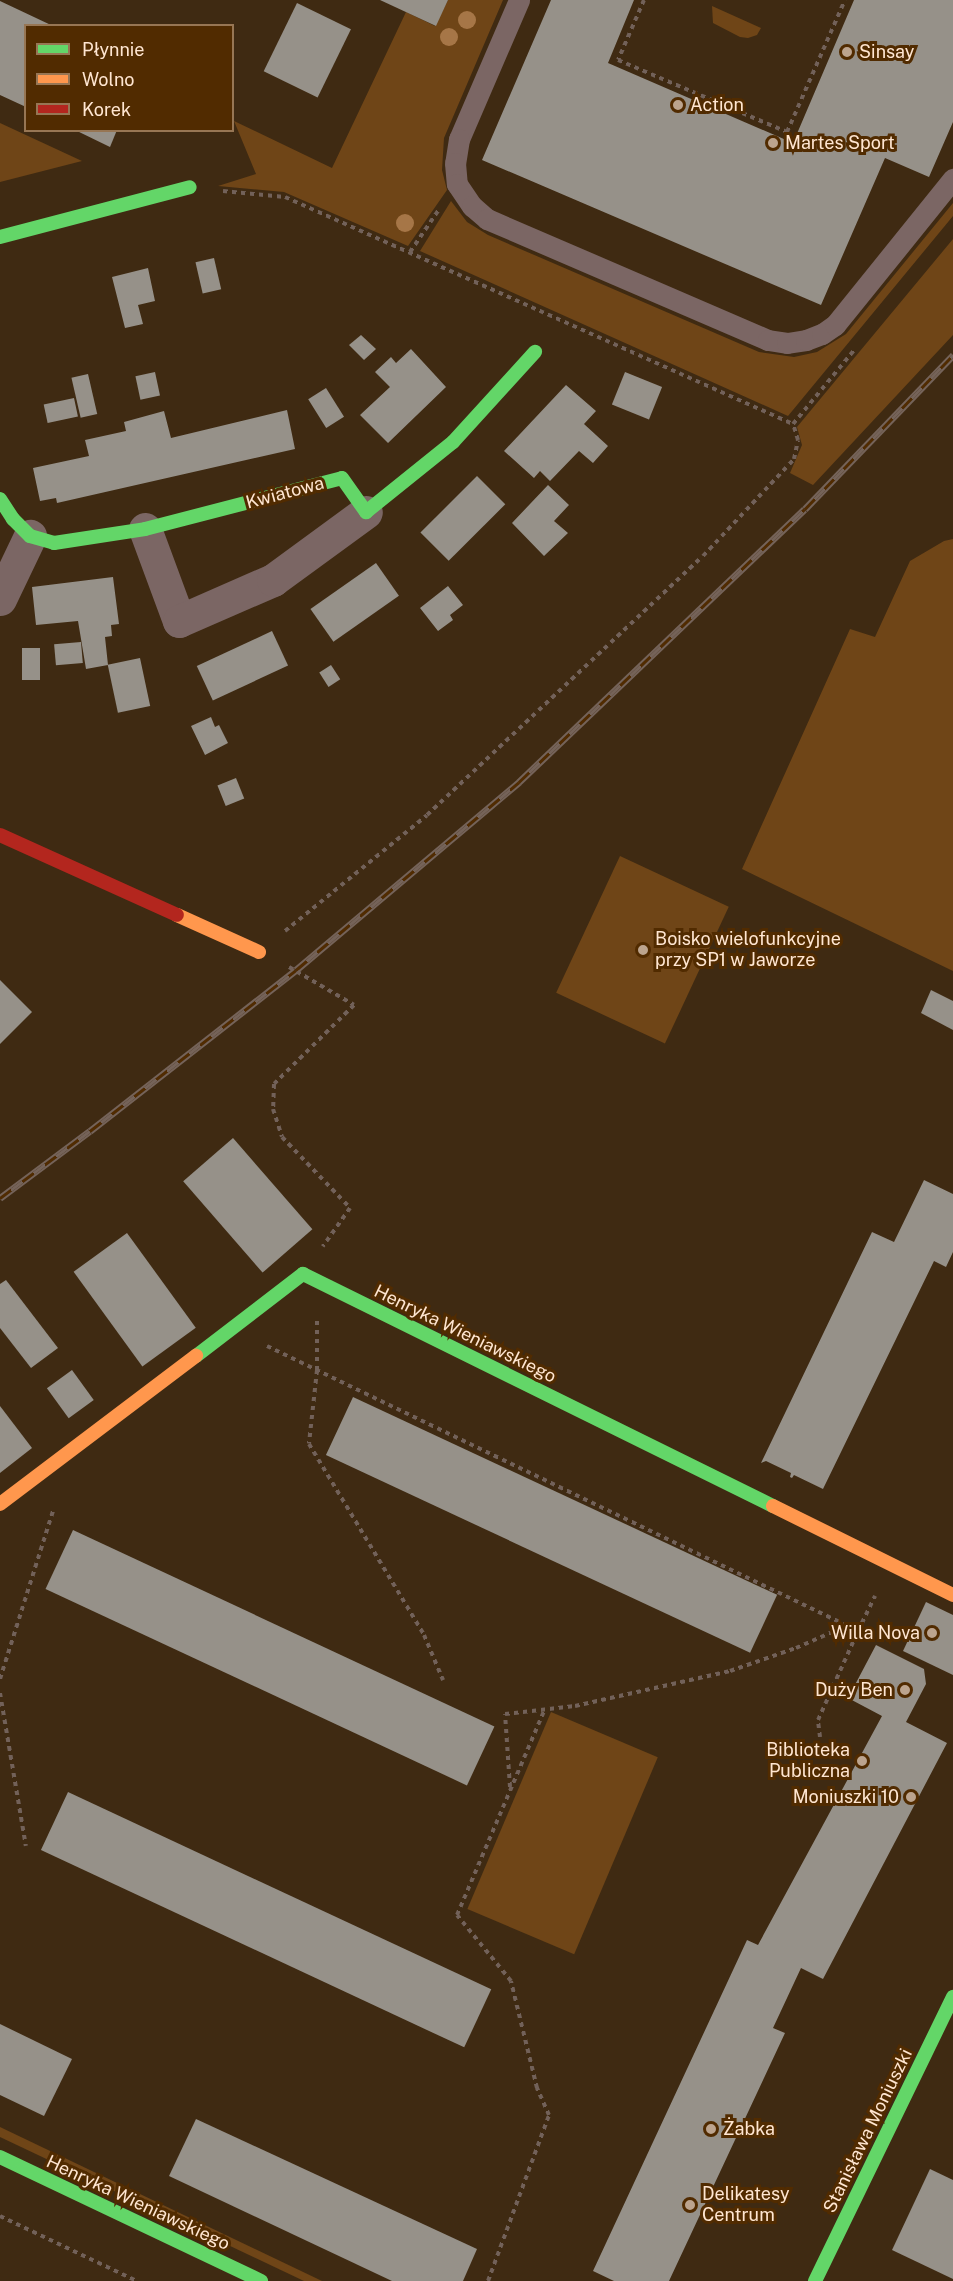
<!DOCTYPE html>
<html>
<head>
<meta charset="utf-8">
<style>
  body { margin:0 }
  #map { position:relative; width:953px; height:2281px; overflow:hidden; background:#3f2a12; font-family:"Public Sans",sans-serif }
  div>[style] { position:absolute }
  .green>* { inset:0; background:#6f4517; transform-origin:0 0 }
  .building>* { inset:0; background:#969189; transform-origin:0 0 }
  .path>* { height:4px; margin-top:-2px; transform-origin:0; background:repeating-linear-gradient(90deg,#726159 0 4.5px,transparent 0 9px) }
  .lane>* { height:21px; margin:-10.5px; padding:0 10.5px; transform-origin:10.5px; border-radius:10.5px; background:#7b6664 }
  .street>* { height:33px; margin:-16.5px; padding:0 16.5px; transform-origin:16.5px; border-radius:16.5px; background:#7b6664 }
  .fast>* { height:14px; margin:-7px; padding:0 7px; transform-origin:7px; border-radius:7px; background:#63d668 }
  .slow>* { height:14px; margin:-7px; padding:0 7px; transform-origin:7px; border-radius:7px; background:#ff974d }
  .jam>* { height:14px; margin:-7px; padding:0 7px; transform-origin:7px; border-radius:7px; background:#b3261e }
  .rail>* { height:7px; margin-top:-3.5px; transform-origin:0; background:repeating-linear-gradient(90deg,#512b00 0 14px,#756359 0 28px); box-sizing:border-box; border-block:2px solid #756359 }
  .trees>* { width:18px; height:18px; margin:-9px; border-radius:50%; background:#a67647 }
  .dots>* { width:16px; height:16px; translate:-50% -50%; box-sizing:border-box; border:3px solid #512b00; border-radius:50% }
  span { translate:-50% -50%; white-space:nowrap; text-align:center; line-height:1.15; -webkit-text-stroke:6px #512b00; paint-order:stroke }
  .poi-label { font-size:18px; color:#ffe6d1 }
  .left { translate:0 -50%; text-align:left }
  .right { translate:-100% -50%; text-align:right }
  .street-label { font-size:18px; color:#ffe6d1 }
  .legend { position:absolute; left:24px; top:24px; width:210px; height:108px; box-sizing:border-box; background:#512b00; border:2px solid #977654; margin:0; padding:8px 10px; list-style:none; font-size:18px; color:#ffe6d1 }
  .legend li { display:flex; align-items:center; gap:12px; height:30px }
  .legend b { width:30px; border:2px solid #977654 }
</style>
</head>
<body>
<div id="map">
  <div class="green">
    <div style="clip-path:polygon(448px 0,503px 0,444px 138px,442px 170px,447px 190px,408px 246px,284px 192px,218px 186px,256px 174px,234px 121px,332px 168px,406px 12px,435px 26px)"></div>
    <div style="clip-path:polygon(712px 6px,761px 28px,757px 35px,748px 38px,740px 37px,713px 23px)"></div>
    <div style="clip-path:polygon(0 123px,82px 161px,0 182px)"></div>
    <div style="clip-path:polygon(451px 201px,467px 222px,488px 235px,759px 352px,794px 357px,817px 352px,846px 334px,953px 203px,953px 216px,788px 416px,420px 251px)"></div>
    <div style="clip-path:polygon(953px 239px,953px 335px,813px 485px,790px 473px,802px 445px,797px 427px)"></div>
    <div style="clip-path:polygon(953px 539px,953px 971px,742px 869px,850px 629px,875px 637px,910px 561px,944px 541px)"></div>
    <div style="left:620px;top:856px;width:120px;height:151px;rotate:25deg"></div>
    <div style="left:551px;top:1712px;width:116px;height:214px;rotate:23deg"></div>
    <div style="clip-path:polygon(0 2127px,322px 2281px,304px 2281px,0 2137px)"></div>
  </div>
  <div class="building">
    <div style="clip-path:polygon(380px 0,448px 0,436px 26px)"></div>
    <div style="clip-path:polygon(551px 0,634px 0,608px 63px,793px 143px,854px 0,953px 0,953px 122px,929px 177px,885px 158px,821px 305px,482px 160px)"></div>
    <div style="clip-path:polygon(0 1px,53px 26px,26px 26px,26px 107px,0 95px)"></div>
    <div style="left:297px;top:3px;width:60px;height:76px;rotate:26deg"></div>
    <div style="clip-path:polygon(75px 130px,117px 130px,110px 147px)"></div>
    <div style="left:214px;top:258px;width:32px;height:19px;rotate:77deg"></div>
    <div style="clip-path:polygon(148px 268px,155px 301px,138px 305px,143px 324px,125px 328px,112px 277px)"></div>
    <div style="clip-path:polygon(361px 335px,376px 349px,364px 360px,349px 345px)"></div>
    <div style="clip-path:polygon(411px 349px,446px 387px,388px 443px,360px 415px,390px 387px,375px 372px,391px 357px,396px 363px)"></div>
    <div style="left:155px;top:372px;width:24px;height:20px;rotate:78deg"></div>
    <div style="left:625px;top:372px;width:40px;height:35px;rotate:22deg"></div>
    <div style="left:88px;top:374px;width:41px;height:17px;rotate:77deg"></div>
    <div style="clip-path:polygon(566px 385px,596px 411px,584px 424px,608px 446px,593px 463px,579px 451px,550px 481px,540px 471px,534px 478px,504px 451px)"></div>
    <div style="left:326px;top:388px;width:34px;height:21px;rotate:58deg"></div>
    <div style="left:74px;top:398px;width:19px;height:31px;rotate:78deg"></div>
    <div style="clip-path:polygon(287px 410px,295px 449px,57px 503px,56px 498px,40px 501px,33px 468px,89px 456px,85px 440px,126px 431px,124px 422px,164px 411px,171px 438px)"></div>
    <div style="left:477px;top:476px;width:40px;height:80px;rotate:45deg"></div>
    <div style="clip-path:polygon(548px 485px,569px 505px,554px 521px,568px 533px,544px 556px,512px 523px)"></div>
    <div style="left:376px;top:563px;width:40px;height:80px;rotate:55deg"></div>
    <div style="clip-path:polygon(113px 577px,119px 624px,111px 625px,112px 636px,105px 637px,108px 665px,86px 669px,78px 621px,36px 625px,32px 587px)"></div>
    <div style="clip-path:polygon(448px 586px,463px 605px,450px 615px,453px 620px,438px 631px,420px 608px)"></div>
    <div style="left:272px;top:631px;width:38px;height:83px;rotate:65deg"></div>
    <div style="left:81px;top:642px;width:21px;height:27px;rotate:85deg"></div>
    <div style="left:40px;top:648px;width:32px;height:18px;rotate:90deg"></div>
    <div style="left:140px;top:658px;width:49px;height:33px;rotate:78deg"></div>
    <div style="left:331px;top:665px;width:17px;height:14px;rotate:57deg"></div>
    <div style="clip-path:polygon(211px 717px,215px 727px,219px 725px,228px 743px,205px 755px,191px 726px)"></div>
    <div style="left:236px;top:778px;width:22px;height:20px;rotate:68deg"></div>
    <div style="clip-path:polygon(0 980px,32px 1012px,0 1044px)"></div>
    <div style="clip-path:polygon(931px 990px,953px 1001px,953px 1030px,921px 1013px)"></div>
    <div style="left:233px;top:1138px;width:121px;height:66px;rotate:49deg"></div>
    <div style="clip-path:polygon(924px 1180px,953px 1194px,953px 1252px,946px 1267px,934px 1261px,823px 1489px,794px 1475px,792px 1478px,790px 1477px,791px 1473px,766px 1461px,761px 1463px,872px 1232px,894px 1242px)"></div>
    <div style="left:127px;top:1233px;width:117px;height:66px;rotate:54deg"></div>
    <div style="clip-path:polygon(6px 1280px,58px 1348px,31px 1368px,0 1328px,0 1284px)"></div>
    <div style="left:72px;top:1370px;width:37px;height:31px;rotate:54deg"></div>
    <div style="left:353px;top:1397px;width:468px;height:64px;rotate:25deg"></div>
    <div style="clip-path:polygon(0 1406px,32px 1448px,0 1473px)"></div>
    <div style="left:73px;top:1530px;width:465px;height:65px;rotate:25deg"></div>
    <div style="clip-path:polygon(926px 1602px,953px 1615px,953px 1675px,903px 1651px)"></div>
    <div style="clip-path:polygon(876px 1645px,924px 1669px,926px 1684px,906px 1722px,947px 1743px,823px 1979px,801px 1968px,773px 2028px,785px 2033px,669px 2281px,614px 2281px,593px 2271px,747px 1940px,758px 1945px,882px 1716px,848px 1698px)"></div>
    <div style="left:68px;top:1792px;width:467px;height:64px;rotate:25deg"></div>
    <div style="clip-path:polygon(0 2024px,72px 2059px,44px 2116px,0 2095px)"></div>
    <div style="clip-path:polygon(196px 2119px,477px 2249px,463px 2281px,392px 2281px,169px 2176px)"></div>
    <div style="clip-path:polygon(930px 2169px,953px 2180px,953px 2279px,892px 2250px)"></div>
  </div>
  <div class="path">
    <div style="left:644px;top:0;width:65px;rotate:113.4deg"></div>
    <div style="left:618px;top:60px;width:184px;rotate:23.1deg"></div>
    <div style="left:787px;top:132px;width:144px;rotate:-66.3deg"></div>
    <div style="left:223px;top:191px;width:62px;rotate:5.5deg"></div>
    <div style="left:285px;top:197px;width:556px;rotate:24.08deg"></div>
    <div style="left:793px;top:424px;width:97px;rotate:-50.4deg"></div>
    <div style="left:410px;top:252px;width:53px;rotate:-55.7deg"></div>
    <div style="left:285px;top:931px;width:183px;rotate:-39.2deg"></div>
    <div style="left:427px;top:815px;width:378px;rotate:-43.2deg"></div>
    <div style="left:703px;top:556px;width:133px;rotate:-46.8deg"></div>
    <div style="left:794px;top:459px;width:19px;rotate:-78deg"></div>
    <div style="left:798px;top:440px;width:17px;rotate:-107deg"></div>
    <div style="left:289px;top:967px;width:75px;rotate:30.3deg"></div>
    <div style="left:354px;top:1005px;width:112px;rotate:135.4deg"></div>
    <div style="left:274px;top:1084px;width:25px;rotate:92deg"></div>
    <div style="left:273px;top:1109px;width:29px;rotate:72deg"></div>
    <div style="left:282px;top:1137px;width:98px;rotate:46.2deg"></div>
    <div style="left:350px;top:1208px;width:47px;rotate:125.4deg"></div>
    <div style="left:317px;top:1321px;width:49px;rotate:90deg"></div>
    <div style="left:317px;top:1370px;width:74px;rotate:96.2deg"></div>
    <div style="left:309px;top:1444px;width:223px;rotate:58.9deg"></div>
    <div style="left:424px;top:1635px;width:49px;rotate:67.1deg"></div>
    <div style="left:267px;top:1346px;width:656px;rotate:25.74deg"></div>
    <div style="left:858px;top:1631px;width:39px;rotate:-64deg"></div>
    <div style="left:0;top:1679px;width:179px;rotate:-72.5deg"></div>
    <div style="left:0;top:1693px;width:155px;rotate:80.4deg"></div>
    <div style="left:820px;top:1737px;width:17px;rotate:-97deg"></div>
    <div style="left:818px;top:1720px;width:98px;rotate:-65.8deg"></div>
    <div style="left:510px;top:1787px;width:73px;rotate:-93.9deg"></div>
    <div style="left:505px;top:1714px;width:70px;rotate:-6.5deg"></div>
    <div style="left:575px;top:1706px;width:159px;rotate:-12.7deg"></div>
    <div style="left:730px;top:1671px;width:70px;rotate:-19.2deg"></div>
    <div style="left:796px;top:1648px;width:55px;rotate:-23.7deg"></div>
    <div style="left:0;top:2216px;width:152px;rotate:25.4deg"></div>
    <div style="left:488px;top:2281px;width:177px;rotate:-69.8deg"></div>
    <div style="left:549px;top:2115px;width:30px;rotate:-114deg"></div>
    <div style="left:537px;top:2088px;width:110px;rotate:-103.7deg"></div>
    <div style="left:511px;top:1981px;width:85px;rotate:-129.3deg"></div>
    <div style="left:457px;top:1915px;width:224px;rotate:-66.9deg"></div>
  </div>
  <div class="lane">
    <div style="left:519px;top:0;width:151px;rotate:113.3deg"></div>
    <div style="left:459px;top:139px;width:24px;rotate:99deg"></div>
    <div style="left:455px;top:163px;width:21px;rotate:85deg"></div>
    <div style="left:457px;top:184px;width:27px;rotate:56deg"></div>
    <div style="left:472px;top:206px;width:20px;rotate:41deg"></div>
    <div style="left:487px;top:219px;width:306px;rotate:23.3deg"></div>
    <div style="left:768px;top:340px;width:19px;rotate:9deg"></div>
    <div style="left:787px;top:343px;width:19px;rotate:-9deg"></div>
    <div style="left:806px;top:340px;width:17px;rotate:-21deg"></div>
    <div style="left:822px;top:334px;width:16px;rotate:-35deg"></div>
    <div style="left:835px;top:325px;width:188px;rotate:-51.1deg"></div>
  </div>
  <div class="street">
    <div style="left:145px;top:529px;width:98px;rotate:69.7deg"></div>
    <div style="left:179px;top:621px;width:103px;rotate:-23.6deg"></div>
    <div style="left:273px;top:580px;width:115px;rotate:-36.2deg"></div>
    <div style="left:0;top:599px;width:70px;rotate:-64.5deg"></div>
  </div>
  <div class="fast">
    <div style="left:0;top:237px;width:196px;rotate:-14.7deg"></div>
    <div style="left:0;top:499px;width:24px;rotate:57deg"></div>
    <div style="left:13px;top:519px;width:24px;rotate:45deg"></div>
    <div style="left:30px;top:536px;width:25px;rotate:16deg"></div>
    <div style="left:54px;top:543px;width:92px;rotate:-8.7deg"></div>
    <div style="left:145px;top:529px;width:203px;rotate:-14.5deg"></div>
    <div style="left:342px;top:478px;width:42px;rotate:54.8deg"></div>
    <div style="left:366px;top:512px;width:112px;rotate:-38.8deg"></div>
    <div style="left:453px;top:442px;width:122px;rotate:-47.7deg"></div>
    <div style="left:196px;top:1356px;width:135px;rotate:-37.5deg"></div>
    <div style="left:303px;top:1274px;width:524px;rotate:26.27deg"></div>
    <div style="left:0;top:2157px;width:289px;rotate:25.4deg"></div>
    <div style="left:815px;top:2281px;width:316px;rotate:-64.1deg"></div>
  </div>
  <div class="slow">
    <div style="left:177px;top:915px;width:90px;rotate:24.3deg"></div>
    <div style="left:0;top:1504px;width:246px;rotate:-37.1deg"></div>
    <div style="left:773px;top:1506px;width:201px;rotate:26.3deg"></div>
  </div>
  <div class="jam">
    <div style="left:0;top:835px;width:194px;rotate:24.3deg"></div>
  </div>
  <div class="rail">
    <div style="left:0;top:1198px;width:112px;rotate:-36.7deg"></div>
    <div style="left:90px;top:1131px;width:261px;rotate:-38deg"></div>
    <div style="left:296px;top:970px;width:292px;rotate:-40.1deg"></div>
    <div style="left:519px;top:782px;width:395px;rotate:-43.7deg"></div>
    <div style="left:805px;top:509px;width:214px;rotate:-46.1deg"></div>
  </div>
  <div class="trees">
    <div style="left:467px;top:20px"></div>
    <div style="left:449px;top:37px"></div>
    <div style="left:405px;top:223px"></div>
  </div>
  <div class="dots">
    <div style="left:847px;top:52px;background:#bca48e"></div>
    <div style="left:678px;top:105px;background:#bca48e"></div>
    <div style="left:773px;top:143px;background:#bca48e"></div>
    <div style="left:643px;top:950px;background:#bca48e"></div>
    <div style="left:932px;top:1633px;background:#bca48e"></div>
    <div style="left:905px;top:1690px;background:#bca48e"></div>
    <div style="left:862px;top:1761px;background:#bca48e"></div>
    <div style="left:911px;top:1797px;background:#bca48e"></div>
    <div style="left:711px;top:2129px;background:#bca48e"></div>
    <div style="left:690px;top:2205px;background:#bca48e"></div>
  </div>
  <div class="poi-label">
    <span class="left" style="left:859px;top:52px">Sinsay</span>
    <span class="left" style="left:690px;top:105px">Action</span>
    <span class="left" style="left:785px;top:143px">Martes Sport</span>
    <span class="left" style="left:655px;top:950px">Boisko wielofunkcyjne<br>przy SP1 w Jaworze</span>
    <span class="right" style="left:920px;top:1633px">Willa Nova</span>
    <span class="right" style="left:893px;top:1690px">Duży Ben</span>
    <span class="right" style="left:850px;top:1761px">Biblioteka<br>Publiczna</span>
    <span class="right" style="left:899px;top:1797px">Moniuszki 10</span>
    <span class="left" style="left:723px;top:2129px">Żabka</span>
    <span class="left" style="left:702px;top:2205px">Delikatesy<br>Centrum</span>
  </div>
  <div class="street-label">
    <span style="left:285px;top:493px;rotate:-15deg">Kwiatowa</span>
    <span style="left:465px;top:1334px;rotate:26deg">Henryka Wieniawskiego</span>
    <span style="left:868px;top:2131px;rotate:-64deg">Stanisława Moniuszki</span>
    <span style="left:138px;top:2203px;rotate:25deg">Henryka Wieniawskiego</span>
  </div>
  <ul class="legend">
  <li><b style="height:8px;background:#63d668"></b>Płynnie</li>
  <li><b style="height:8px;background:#ff974d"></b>Wolno</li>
  <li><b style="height:8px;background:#b3261e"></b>Korek</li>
  </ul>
</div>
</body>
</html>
